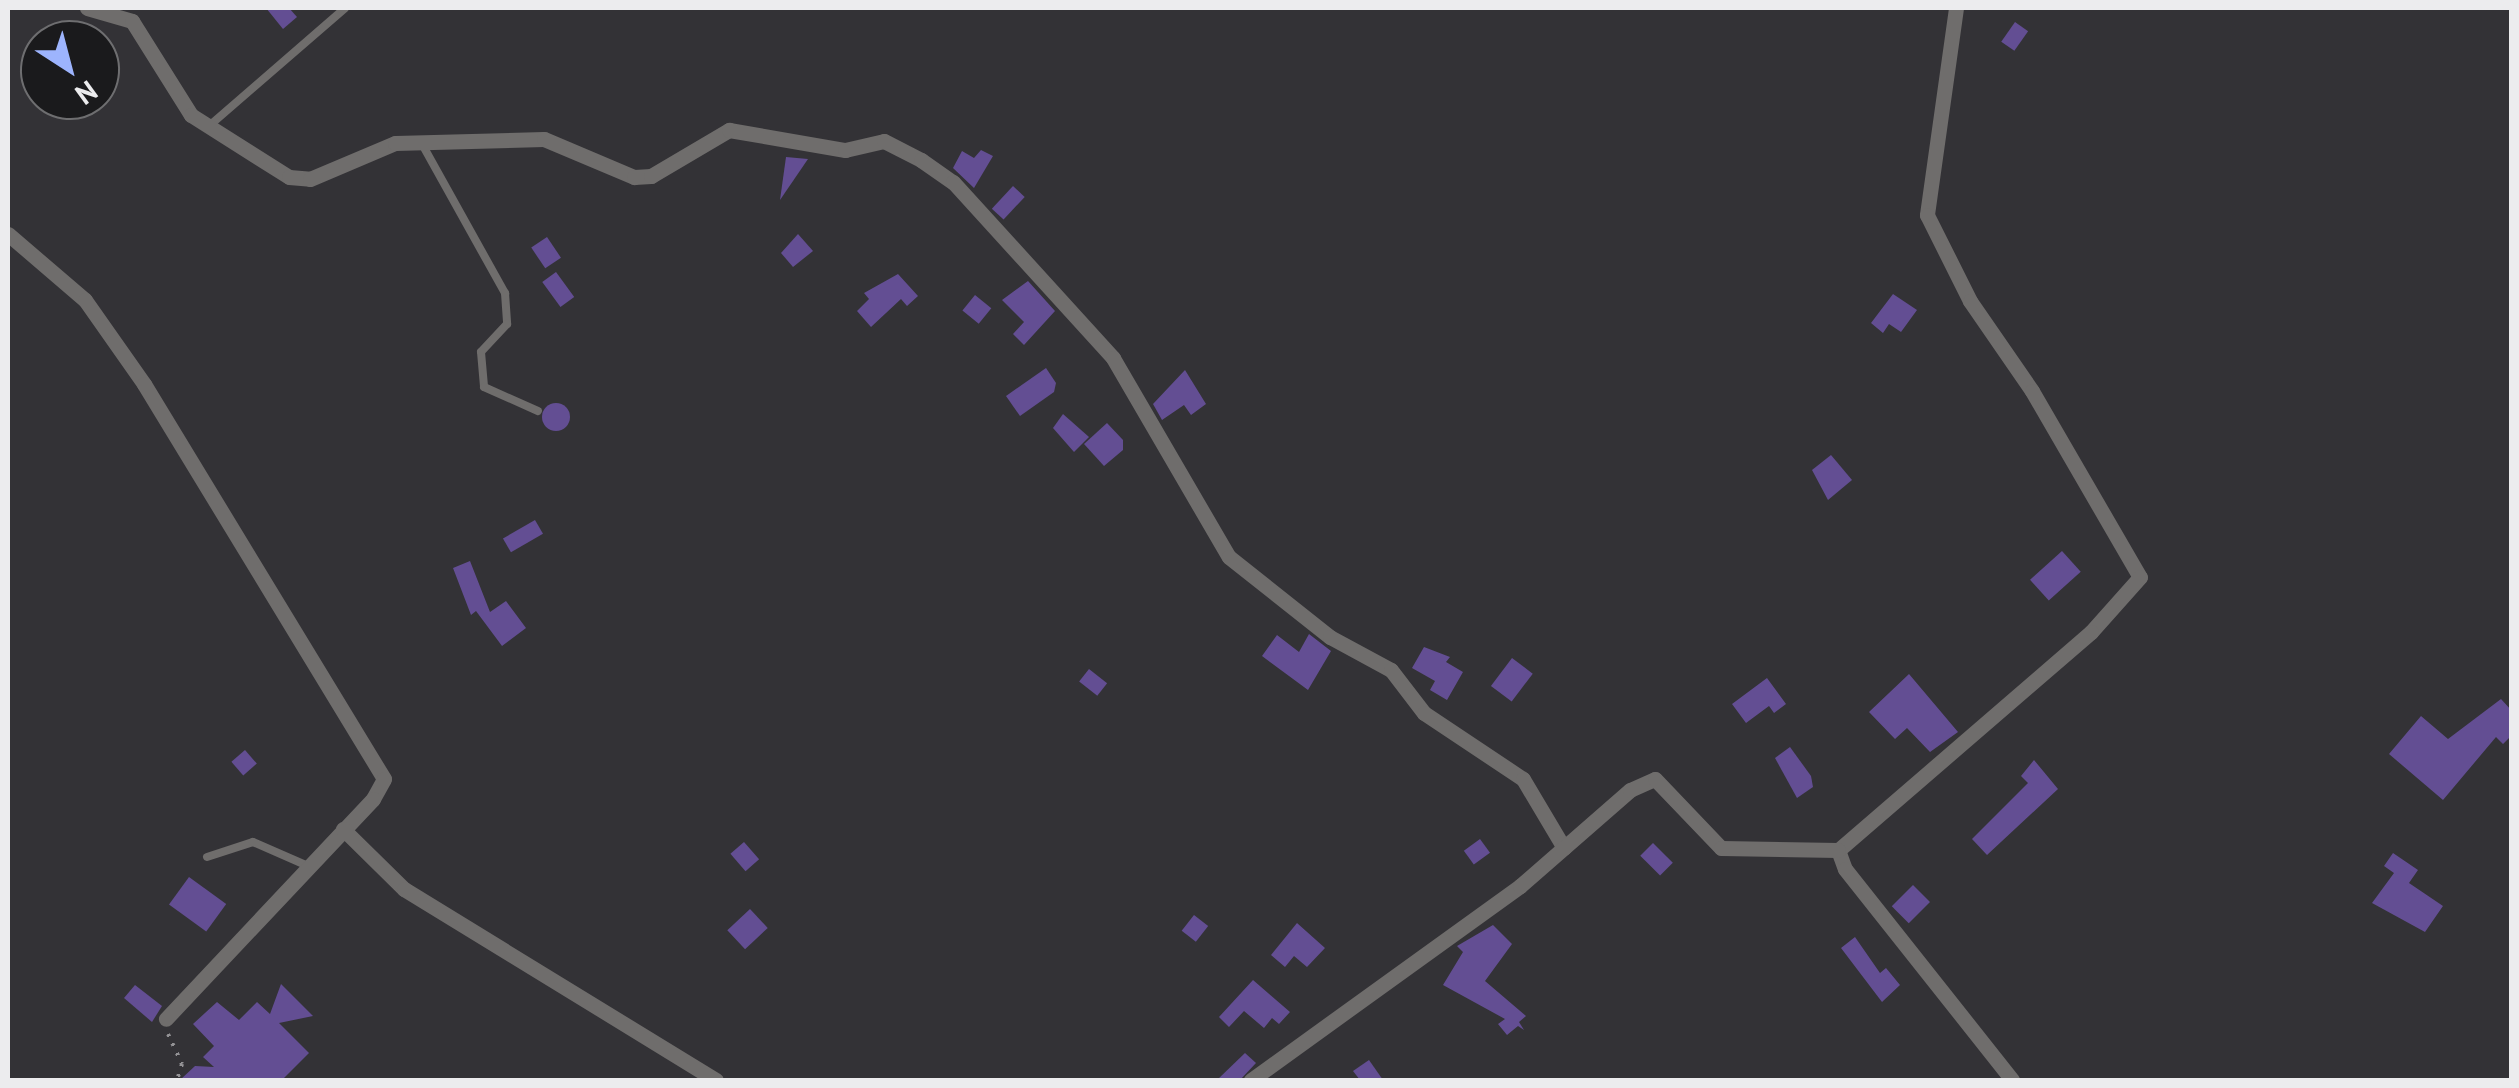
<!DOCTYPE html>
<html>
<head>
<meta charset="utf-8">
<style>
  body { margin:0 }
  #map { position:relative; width:2519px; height:1088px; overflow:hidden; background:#333236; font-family:"PT Sans",sans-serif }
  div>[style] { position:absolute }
  .building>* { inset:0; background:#634e93; transform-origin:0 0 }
  .round { border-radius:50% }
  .path>* { height:4px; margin-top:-2px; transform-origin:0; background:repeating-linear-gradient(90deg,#939295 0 2.5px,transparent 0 10.5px) }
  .service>* { height:8px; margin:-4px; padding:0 4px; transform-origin:4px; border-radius:4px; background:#6f6d6c }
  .minor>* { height:15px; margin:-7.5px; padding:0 7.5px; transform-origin:7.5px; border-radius:7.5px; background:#6f6d6c }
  span { translate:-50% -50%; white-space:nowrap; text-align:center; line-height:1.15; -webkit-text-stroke:9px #1a1a1c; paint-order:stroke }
  .frame { position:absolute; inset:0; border:10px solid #ececee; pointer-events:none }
  .north { position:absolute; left:20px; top:20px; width:100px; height:100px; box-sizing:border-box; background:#1a1a1c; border:2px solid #6e6e70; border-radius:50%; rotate:144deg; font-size:28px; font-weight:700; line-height:40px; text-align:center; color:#ececee }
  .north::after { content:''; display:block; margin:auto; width:35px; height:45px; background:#9db4fd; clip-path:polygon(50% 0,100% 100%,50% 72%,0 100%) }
</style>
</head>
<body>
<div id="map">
  <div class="building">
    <div style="clip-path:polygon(266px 8px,289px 8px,297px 17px,283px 29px)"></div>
    <div style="left:2015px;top:22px;width:16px;height:24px;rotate:35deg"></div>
    <div style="clip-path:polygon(981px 150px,993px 156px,974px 188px,953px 168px,962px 151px,974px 158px)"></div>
    <div style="clip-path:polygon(786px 157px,808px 159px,780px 200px)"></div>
    <div style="left:1013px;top:186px;width:16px;height:31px;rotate:43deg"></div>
    <div style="clip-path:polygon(798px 234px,813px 251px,793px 267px,781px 253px)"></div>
    <div style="left:547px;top:237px;width:25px;height:19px;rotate:56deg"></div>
    <div style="left:556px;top:272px;width:31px;height:17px;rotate:54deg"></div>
    <div style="clip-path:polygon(898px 274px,918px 296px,907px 306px,901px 299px,871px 327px,857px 311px,869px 299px,864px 293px)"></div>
    <div style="clip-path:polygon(1028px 281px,1055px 311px,1024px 345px,1013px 334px,1024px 322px,1002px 300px)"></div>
    <div style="clip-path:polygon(1893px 294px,1917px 310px,1901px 332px,1889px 324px,1883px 333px,1871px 323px)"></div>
    <div style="left:975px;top:295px;width:21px;height:20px;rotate:39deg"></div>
    <div style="clip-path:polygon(1046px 368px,1056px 383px,1054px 392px,1020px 416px,1006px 396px)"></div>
    <div style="clip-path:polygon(1185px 370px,1206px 404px,1191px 415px,1184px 405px,1162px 420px,1153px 404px)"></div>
    <div class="round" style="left:542px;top:403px;width:28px;height:28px"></div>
    <div style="clip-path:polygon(1063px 414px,1089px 437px,1074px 452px,1053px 428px)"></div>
    <div style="clip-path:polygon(1107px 423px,1123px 440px,1123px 450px,1104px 466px,1084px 444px)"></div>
    <div style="clip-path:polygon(1831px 455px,1852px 480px,1828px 500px,1812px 470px)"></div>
    <div style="left:535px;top:520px;width:16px;height:37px;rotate:60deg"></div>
    <div style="left:2062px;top:551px;width:28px;height:43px;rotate:48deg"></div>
    <div style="clip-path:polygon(470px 561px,490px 612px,506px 601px,526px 628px,502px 646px,476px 611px,471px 615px,453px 568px)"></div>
    <div style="clip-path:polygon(1309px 634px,1331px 651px,1308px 690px,1262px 656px,1277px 635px,1299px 652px)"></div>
    <div style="clip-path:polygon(1424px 647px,1450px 657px,1446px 662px,1463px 672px,1447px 700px,1430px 690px,1435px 681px,1412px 668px)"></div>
    <div style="left:1512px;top:658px;width:26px;height:35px;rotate:37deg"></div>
    <div style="left:1089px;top:669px;width:23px;height:16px;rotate:38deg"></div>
    <div style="clip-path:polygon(1909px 674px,1958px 732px,1930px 752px,1907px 728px,1895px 739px,1869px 712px)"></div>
    <div style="clip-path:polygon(1767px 678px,1786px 704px,1774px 713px,1769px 706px,1746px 723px,1732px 704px)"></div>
    <div style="clip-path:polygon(2501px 699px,2512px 711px,2512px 735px,2503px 744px,2496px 737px,2443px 800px,2389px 754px,2421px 716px,2448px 739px)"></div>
    <div style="clip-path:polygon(1790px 747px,1811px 776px,1813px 787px,1797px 798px,1775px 758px)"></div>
    <div style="left:245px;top:750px;width:18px;height:18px;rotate:49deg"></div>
    <div style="clip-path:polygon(2034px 760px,2058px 789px,1987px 855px,1972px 839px,2028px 783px,2021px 776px)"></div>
    <div style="left:1480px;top:839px;width:17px;height:20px;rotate:54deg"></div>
    <div style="left:744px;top:842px;width:23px;height:18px;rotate:49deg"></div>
    <div style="left:1653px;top:843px;width:28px;height:18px;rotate:45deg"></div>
    <div style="clip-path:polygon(2393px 853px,2418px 870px,2409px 883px,2443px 906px,2425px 932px,2372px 903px,2394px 873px,2384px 866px)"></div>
    <div style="left:189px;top:877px;width:46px;height:34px;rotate:36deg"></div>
    <div style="left:1913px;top:885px;width:24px;height:30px;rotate:45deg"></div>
    <div style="left:750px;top:909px;width:26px;height:31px;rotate:47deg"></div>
    <div style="left:1194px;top:915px;width:18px;height:20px;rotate:38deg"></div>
    <div style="clip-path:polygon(1297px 923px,1325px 948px,1307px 967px,1294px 956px,1285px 967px,1271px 955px)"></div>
    <div style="clip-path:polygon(1493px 925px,1512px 944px,1485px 981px,1526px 1016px,1519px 1022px,1524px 1030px,1518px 1026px,1507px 1035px,1498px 1024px,1505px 1019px,1443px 985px,1463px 952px,1457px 946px)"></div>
    <div style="clip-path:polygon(1855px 937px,1880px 973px,1886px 968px,1900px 985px,1882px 1002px,1841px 948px)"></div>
    <div style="clip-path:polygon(1253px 980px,1290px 1012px,1279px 1024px,1272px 1018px,1264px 1028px,1244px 1011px,1229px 1027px,1219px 1017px)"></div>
    <div style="clip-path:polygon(281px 984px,313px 1016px,279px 1023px,309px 1053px,282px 1080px,180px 1080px,195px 1066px,214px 1067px,203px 1057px,214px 1046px,193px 1024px,217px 1002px,239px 1020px,257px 1002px,270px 1014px)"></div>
    <div style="clip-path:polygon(135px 985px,162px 1006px,152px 1022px,124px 998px)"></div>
    <div style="clip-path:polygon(1245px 1053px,1256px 1063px,1240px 1080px,1217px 1080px)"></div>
    <div style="clip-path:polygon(1369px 1060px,1383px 1080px,1360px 1080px,1353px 1071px)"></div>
  </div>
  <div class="path">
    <div style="left:168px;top:1034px;width:33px;rotate:65deg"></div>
    <div style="left:182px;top:1064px;width:17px;rotate:107deg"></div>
  </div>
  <div class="service">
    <div style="left:209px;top:126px;width:180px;rotate:-40.9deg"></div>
    <div style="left:422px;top:144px;width:171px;rotate:60.9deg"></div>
    <div style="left:505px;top:293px;width:31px;rotate:86deg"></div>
    <div style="left:507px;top:324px;width:38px;rotate:133deg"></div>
    <div style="left:481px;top:352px;width:35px;rotate:85deg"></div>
    <div style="left:484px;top:387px;width:59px;rotate:24deg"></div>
    <div style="left:207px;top:857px;width:48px;rotate:-18.1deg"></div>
    <div style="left:253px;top:842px;width:60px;rotate:23.6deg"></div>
  </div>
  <div class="minor">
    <div style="left:87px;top:8px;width:47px;rotate:16.1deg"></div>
    <div style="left:132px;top:21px;width:111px;rotate:57.9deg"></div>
    <div style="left:191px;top:115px;width:116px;rotate:32.3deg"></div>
    <div style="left:289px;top:177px;width:21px;rotate:5deg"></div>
    <div style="left:310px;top:179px;width:92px;rotate:-23deg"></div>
    <div style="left:395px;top:143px;width:149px;rotate:-1.5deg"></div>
    <div style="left:544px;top:139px;width:98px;rotate:22.9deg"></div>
    <div style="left:634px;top:177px;width:17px;rotate:-3deg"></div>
    <div style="left:651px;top:176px;width:91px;rotate:-30.5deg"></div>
    <div style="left:729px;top:130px;width:118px;rotate:9.8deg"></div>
    <div style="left:845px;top:150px;width:40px;rotate:-13deg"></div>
    <div style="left:884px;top:141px;width:42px;rotate:27.2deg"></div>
    <div style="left:921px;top:160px;width:39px;rotate:35deg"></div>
    <div style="left:953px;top:182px;width:238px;rotate:47.7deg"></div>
    <div style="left:1113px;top:358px;width:230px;rotate:59.8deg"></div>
    <div style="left:1229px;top:557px;width:129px;rotate:38.4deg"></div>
    <div style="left:1330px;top:637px;width:69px;rotate:28.4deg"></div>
    <div style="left:1391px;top:670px;width:54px;rotate:52.5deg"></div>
    <div style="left:1424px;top:713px;width:119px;rotate:33.7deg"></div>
    <div style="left:1523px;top:779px;width:80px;rotate:59.3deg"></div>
    <div style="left:1956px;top:8px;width:209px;rotate:98deg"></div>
    <div style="left:1927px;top:215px;width:96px;rotate:63.4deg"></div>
    <div style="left:1970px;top:301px;width:109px;rotate:55.4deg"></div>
    <div style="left:2032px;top:391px;width:215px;rotate:59.9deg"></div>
    <div style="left:2140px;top:577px;width:74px;rotate:131.7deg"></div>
    <div style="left:2091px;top:632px;width:334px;rotate:139.2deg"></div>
    <div style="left:1838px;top:850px;width:20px;rotate:70deg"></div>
    <div style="left:1845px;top:869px;width:269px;rotate:51.6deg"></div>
    <div style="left:8px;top:234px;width:101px;rotate:40.6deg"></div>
    <div style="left:85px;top:300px;width:103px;rotate:54.9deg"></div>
    <div style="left:144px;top:384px;width:462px;rotate:58.7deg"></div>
    <div style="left:384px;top:779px;width:23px;rotate:119deg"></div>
    <div style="left:373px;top:799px;width:302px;rotate:133.3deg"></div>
    <div style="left:343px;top:829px;width:86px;rotate:44.5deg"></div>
    <div style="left:404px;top:889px;width:366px;rotate:31.5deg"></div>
    <div style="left:1251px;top:1080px;width:332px;rotate:-35.8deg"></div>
    <div style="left:1520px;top:886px;width:146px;rotate:-41.1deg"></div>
    <div style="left:1630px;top:790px;width:27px;rotate:-24deg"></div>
    <div style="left:1655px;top:779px;width:95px;rotate:46.3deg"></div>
    <div style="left:1721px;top:848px;width:117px;rotate:1deg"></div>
  </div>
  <div class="frame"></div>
  <div class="north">N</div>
</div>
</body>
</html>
